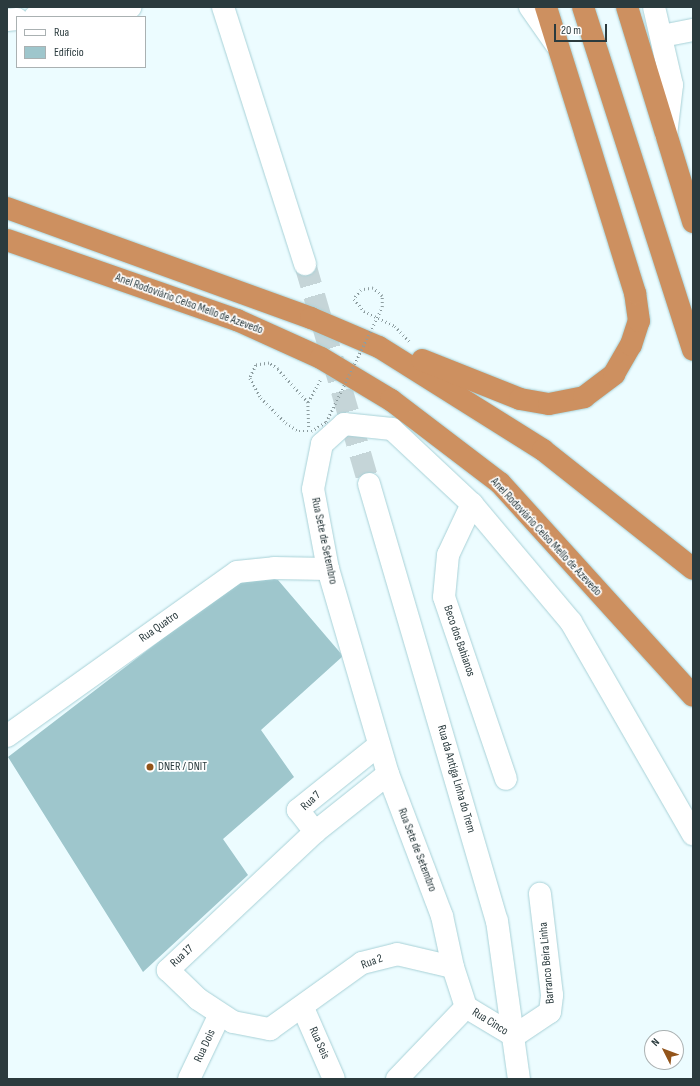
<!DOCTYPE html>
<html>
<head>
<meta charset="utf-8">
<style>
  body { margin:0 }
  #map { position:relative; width:700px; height:1086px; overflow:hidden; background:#ecfcff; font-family:"Sofia Sans Condensed",sans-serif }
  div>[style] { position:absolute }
  .building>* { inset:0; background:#9ec6cc }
  .minor-tunnel>* { height:22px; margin-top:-11px; transform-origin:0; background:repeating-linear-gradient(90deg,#c5d5d8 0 22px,transparent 0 33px) }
  .path>* { height:2.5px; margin-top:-1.25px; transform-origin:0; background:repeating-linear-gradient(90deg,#8d9da0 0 1px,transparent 0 4px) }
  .roads { filter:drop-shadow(0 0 1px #a8d1d7) drop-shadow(0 0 1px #a8d1d7) }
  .minor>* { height:22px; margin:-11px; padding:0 11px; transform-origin:11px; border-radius:11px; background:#fff }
  .highway>* { height:22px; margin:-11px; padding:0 11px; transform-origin:11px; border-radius:11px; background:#cd9060 }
  .path-bridge>* { height:2.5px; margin-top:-1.25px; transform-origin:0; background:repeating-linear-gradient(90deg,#8d9da0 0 1px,transparent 0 4px) }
  .dots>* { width:11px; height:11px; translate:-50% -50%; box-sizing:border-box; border:2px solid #fff; border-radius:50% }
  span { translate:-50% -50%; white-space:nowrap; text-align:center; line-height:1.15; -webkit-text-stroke:3.5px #fff; paint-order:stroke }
  .street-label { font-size:12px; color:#2b3b3e }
  .poi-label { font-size:12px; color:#2b3b3e }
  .left { translate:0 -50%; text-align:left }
  .frame { position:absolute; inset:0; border:8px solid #2b3b3e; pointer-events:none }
  .legend { position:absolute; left:16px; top:16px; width:130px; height:52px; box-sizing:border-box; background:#fff; border:1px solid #aab1b2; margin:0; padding:5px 7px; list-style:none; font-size:12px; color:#2b3b3e }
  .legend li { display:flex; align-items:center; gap:8px; height:20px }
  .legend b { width:20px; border:1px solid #aab1b2 }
  .north { position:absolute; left:644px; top:1030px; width:40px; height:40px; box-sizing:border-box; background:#fff; border:1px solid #aab1b2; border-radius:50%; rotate:312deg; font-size:11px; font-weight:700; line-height:16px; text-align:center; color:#2b3b3e }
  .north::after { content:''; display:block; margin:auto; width:14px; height:18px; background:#92541a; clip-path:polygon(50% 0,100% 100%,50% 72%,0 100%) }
  .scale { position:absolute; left:554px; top:24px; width:53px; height:18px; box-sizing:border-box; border:2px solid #2b3b3e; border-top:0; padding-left:5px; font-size:12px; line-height:14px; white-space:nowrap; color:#2b3b3e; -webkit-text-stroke:3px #fff; paint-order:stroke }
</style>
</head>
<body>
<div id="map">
  <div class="building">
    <div style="clip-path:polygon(248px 573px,278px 580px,343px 656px,261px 730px,294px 777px,223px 839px,248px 875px,143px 972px,8px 757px)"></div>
  </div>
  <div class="minor-tunnel">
    <div style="left:305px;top:264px;width:229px;rotate:73.8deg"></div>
  </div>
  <div class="path">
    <div style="left:364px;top:311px;width:34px;rotate:26deg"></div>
    <div style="left:395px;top:326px;width:21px;rotate:47deg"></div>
    <div style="left:278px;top:369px;width:45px;rotate:47.7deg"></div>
    <div style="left:308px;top:402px;width:27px;rotate:88deg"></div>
    <div style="left:308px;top:402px;width:25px;rotate:-61deg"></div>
  </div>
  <div class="roads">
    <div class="minor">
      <div style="left:223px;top:7px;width:270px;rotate:72.3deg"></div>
      <div style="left:530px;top:7px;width:45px;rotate:54.9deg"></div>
      <div style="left:654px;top:7px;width:80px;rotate:77deg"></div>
      <div style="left:672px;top:85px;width:50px;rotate:96.8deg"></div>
      <div style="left:35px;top:17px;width:96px;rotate:-6deg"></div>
      <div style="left:7px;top:20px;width:10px;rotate:-6deg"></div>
      <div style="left:662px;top:36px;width:32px;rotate:-11deg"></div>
      <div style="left:369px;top:484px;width:455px;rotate:73.7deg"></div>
      <div style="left:497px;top:921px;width:160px;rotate:82.1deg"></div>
      <div style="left:472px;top:504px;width:56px;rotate:115.2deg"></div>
      <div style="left:448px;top:555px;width:42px;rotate:95.4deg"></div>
      <div style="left:444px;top:597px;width:192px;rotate:71.2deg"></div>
      <div style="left:7px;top:736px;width:282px;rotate:-35.5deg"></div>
      <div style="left:237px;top:572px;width:37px;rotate:-6deg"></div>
      <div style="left:274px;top:568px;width:54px;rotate:1.1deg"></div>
      <div style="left:379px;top:745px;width:104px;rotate:141.3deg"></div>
      <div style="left:298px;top:810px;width:28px;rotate:52deg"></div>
      <div style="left:315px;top:832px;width:93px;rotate:-38.5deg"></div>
      <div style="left:315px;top:832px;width:202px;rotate:136.8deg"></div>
      <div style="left:168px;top:970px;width:42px;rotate:44deg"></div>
      <div style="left:198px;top:999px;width:42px;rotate:33.3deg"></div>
      <div style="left:233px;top:1022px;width:38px;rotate:11deg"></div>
      <div style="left:270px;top:1029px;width:113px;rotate:-35.7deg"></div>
      <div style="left:362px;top:963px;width:36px;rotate:-14deg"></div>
      <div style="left:397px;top:954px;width:57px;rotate:13.1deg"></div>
      <div style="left:466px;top:1007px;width:56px;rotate:31.1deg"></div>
      <div style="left:514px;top:1036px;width:43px;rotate:-33.7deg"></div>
      <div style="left:550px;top:1012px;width:17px;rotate:-83deg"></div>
      <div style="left:552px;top:995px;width:102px;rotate:-96.8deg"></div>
      <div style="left:303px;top:1008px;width:77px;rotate:66.4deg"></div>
      <div style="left:189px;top:1079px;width:72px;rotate:-64.5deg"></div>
      <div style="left:397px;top:1079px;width:100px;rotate:-46.2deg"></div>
      <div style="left:466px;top:1007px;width:42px;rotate:-108deg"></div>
      <div style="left:453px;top:967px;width:52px;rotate:-102.2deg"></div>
      <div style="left:442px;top:916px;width:152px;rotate:-110.8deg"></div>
      <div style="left:388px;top:774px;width:214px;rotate:-106.3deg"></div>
      <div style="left:328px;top:569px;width:81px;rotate:-100.6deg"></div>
      <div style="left:313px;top:489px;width:46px;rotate:-78.7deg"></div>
      <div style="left:322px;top:444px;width:30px;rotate:-42deg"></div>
      <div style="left:344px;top:424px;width:48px;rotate:5.9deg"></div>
      <div style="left:392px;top:429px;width:110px;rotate:43.2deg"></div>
      <div style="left:472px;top:504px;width:154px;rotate:50deg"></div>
      <div style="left:571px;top:622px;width:245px;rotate:60.1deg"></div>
    </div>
    <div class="highway">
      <div style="left:583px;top:7px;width:360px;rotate:72.2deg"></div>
      <div style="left:627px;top:7px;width:225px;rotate:72.9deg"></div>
      <div style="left:7px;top:208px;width:323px;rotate:19.9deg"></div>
      <div style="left:311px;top:318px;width:74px;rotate:23.1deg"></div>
      <div style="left:379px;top:347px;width:194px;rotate:32.1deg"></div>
      <div style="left:543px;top:450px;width:191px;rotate:38.4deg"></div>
      <div style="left:7px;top:240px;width:244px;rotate:19.2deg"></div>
      <div style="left:237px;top:320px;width:92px;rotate:24.3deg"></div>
      <div style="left:321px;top:358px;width:82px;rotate:31deg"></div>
      <div style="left:391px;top:400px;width:137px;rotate:37.3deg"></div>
      <div style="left:500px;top:483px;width:287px;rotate:47.8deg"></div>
      <div style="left:422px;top:360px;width:105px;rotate:21.7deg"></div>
      <div style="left:520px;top:399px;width:29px;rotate:10deg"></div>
      <div style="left:549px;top:404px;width:36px;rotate:-11deg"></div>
      <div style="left:584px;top:397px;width:38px;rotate:-37deg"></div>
      <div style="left:614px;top:374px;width:34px;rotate:-60deg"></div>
      <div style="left:631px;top:345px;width:25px;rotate:-72deg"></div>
      <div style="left:639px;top:321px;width:28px;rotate:-98deg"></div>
      <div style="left:635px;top:293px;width:300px;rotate:-107.3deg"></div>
    </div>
  </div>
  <div class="path-bridge">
    <div style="left:278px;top:369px;width:11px;rotate:-146deg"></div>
    <div style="left:269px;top:363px;width:13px;rotate:171deg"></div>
    <div style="left:256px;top:365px;width:14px;rotate:115deg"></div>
    <div style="left:250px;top:378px;width:23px;rotate:61deg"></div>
    <div style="left:261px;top:398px;width:35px;rotate:45deg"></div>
    <div style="left:286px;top:423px;width:15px;rotate:32deg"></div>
    <div style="left:299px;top:431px;width:12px"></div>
    <div style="left:311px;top:431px;width:17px;rotate:-31deg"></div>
    <div style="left:326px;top:422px;width:128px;rotate:-64deg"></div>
    <div style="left:382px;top:307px;width:11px;rotate:-90deg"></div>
    <div style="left:382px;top:296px;width:12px;rotate:-138deg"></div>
    <div style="left:373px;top:288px;width:12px;rotate:171deg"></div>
    <div style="left:361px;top:290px;width:11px;rotate:128deg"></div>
    <div style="left:354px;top:299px;width:16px;rotate:50deg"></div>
  </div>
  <div class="dots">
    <div style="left:150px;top:767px;background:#92541a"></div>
  </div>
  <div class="street-label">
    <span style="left:189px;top:304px;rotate:20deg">Anel Rodoviário Celso Mello de Azevedo</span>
    <span style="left:546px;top:537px;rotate:47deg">Anel Rodoviário Celso Mello de Azevedo</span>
    <span style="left:324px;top:541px;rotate:78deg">Rua Sete de Setembro</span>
    <span style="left:159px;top:627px;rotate:-35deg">Rua Quatro</span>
    <span style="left:459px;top:641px;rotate:71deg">Beco dos Bahianos</span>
    <span style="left:456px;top:779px;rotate:74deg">Rua da Antiga Linha do Trem</span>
    <span style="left:311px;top:801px;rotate:-43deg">Rua 7</span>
    <span style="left:417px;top:850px;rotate:69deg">Rua Sete de Setembro</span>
    <span style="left:182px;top:956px;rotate:-43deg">Rua 17</span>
    <span style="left:372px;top:962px;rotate:-20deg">Rua 2</span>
    <span style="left:547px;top:963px;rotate:-95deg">Barranco Beira Linha</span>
    <span style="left:490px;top:1022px;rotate:32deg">Rua Cinco</span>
    <span style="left:319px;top:1043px;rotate:66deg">Rua Seis</span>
    <span style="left:205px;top:1046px;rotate:-65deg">Rua Dois</span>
  </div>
  <div class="poi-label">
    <span class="left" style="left:158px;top:767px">DNER / DNIT</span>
  </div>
  <div class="frame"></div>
  <ul class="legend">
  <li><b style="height:5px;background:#fff"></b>Rua</li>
  <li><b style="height:11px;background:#9ec6cc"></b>Edifício</li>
  </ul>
  <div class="north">N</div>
  <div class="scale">20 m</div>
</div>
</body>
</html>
